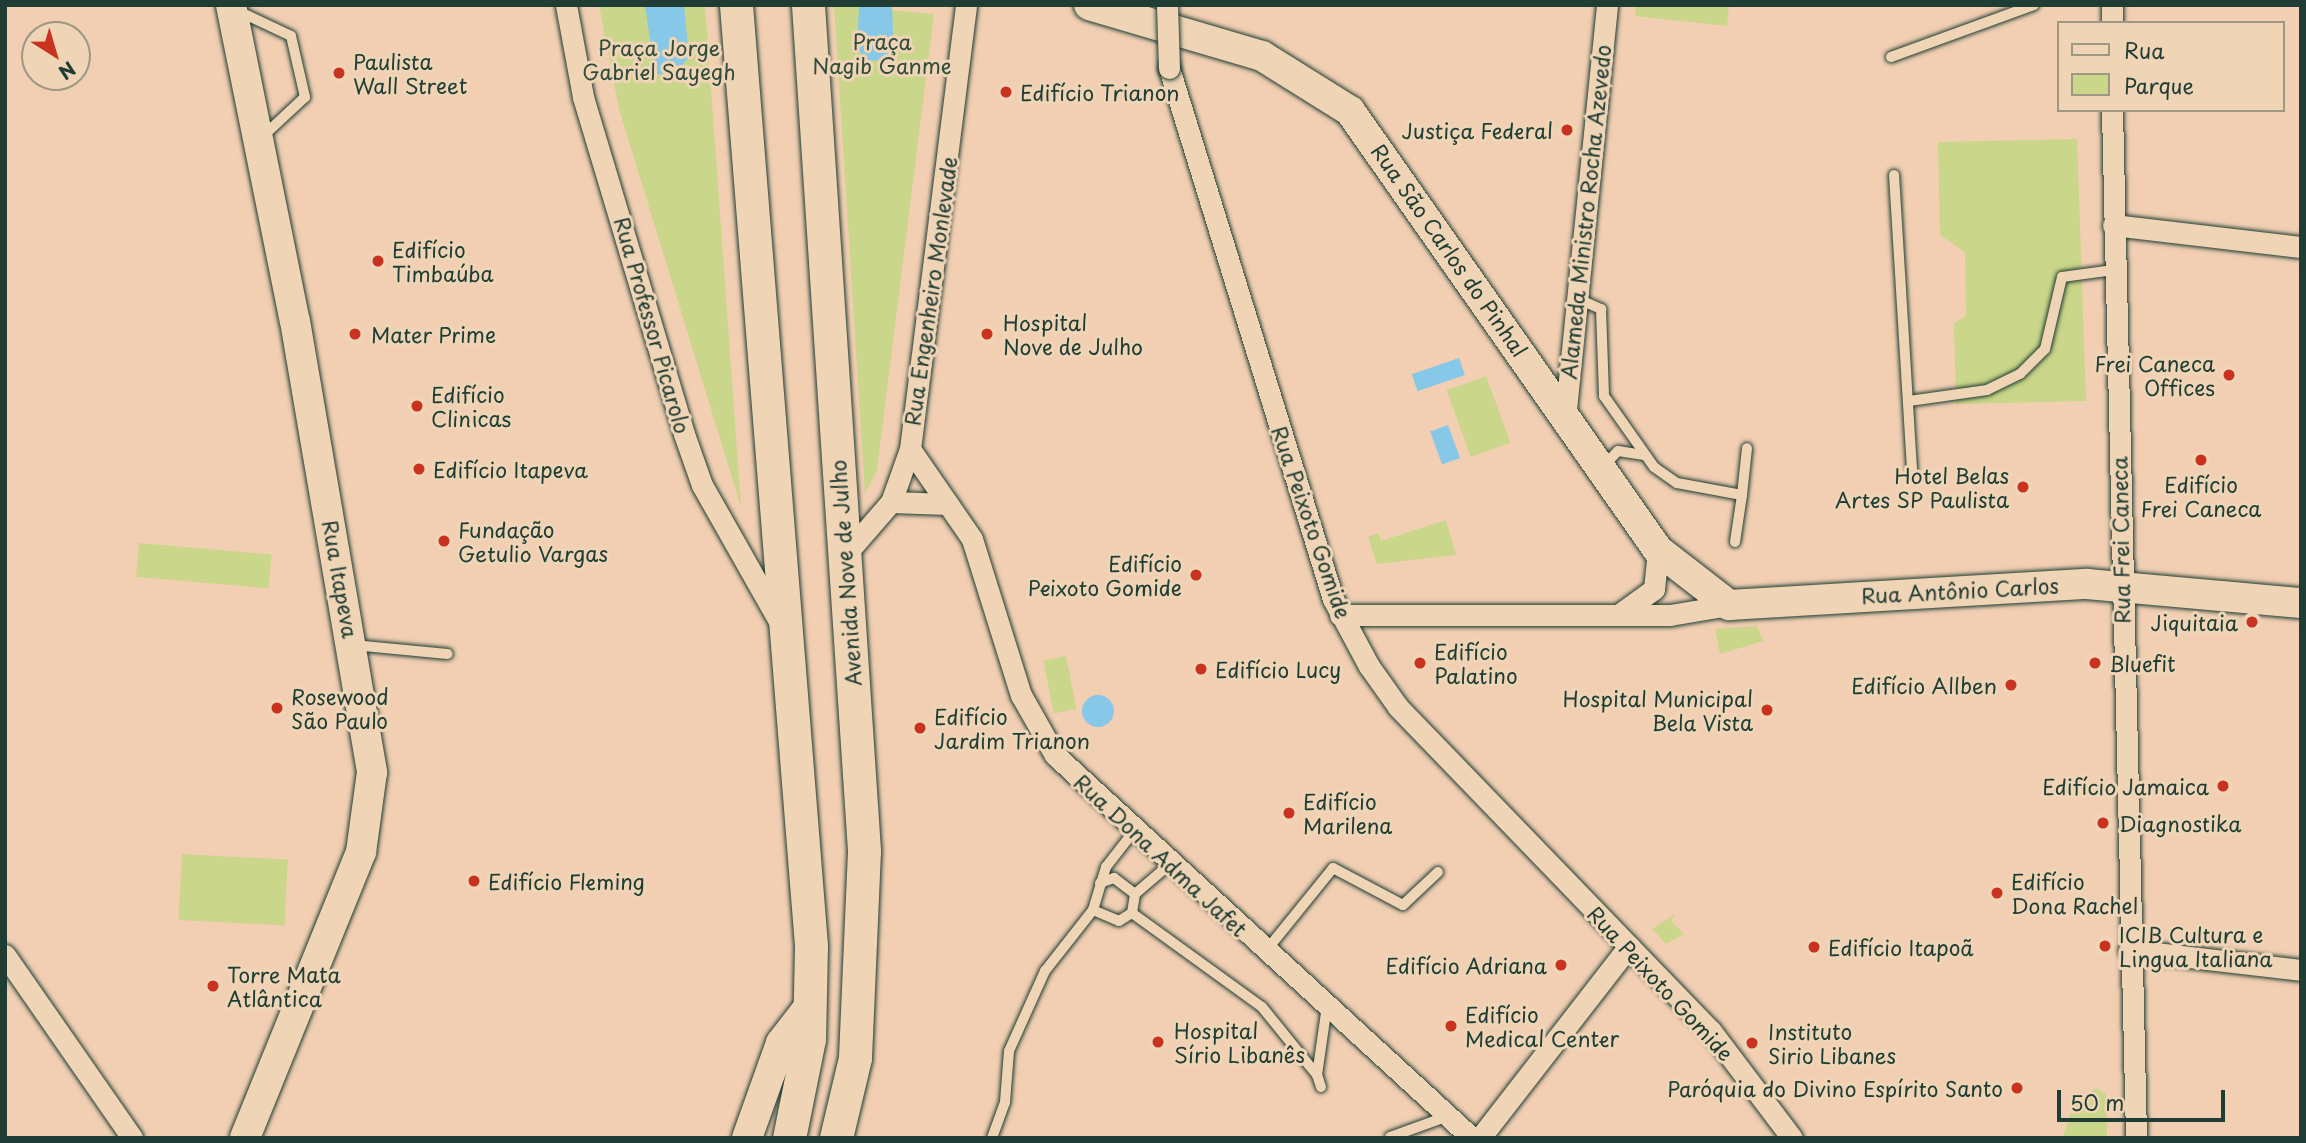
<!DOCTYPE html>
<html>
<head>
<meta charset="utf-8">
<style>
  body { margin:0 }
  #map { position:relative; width:2306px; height:1143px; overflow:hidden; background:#f2cfb3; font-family:"Playpen Sans",sans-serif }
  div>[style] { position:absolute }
  .green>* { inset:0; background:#cad689; transform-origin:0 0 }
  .water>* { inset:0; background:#87c7e8; transform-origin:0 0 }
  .round { border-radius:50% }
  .roads { filter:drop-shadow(0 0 2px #1f3d34) drop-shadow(0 0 2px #1f3d34) }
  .lane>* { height:10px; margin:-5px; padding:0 5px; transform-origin:5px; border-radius:5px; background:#efd4b6 }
  .street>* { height:21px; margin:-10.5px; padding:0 10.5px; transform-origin:10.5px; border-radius:10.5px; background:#efd4b6 }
  .secondary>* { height:30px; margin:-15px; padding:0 15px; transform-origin:15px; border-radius:15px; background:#efd4b6 }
  .primary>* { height:33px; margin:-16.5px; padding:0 16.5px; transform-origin:16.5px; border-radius:16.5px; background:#efd4b6 }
  .bridges { filter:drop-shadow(0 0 2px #1f3d34) drop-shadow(0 0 2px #1f3d34) }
  .street-bridge>* { height:21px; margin:-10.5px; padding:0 10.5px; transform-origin:10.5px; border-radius:10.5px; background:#efd4b6 }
  .dots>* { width:19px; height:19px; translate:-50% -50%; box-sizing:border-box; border:4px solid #efd4b6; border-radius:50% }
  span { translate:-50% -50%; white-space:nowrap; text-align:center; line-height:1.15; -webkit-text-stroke:6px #efd4b6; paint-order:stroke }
  .park-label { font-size:21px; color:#304c3c }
  .poi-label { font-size:21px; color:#1f3d34 }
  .left { translate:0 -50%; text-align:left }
  .right { translate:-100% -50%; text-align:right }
  .street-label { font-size:21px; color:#1f3d34 }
  .frame { position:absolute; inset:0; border:7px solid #1f3d34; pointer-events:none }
  .legend { position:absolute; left:2057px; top:21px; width:228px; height:91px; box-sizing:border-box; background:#efd4b6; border:2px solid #9c9882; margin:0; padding:9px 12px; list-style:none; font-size:21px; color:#1f3d34 }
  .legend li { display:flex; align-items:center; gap:14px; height:35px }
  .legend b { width:35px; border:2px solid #9c9882 }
  .north { position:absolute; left:21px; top:21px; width:70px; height:70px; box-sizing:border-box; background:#efd4b6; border:2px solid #9c9882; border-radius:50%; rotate:143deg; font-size:19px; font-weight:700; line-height:28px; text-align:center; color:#1f3d34 }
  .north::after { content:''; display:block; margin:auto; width:24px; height:32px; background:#c8321e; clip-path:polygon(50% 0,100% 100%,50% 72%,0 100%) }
  .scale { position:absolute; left:2057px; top:1090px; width:168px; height:32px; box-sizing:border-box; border:4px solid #1f3d34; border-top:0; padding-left:9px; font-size:21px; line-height:24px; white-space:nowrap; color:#1f3d34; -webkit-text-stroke:5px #efd4b6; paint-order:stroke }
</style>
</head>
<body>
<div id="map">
  <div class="green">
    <div style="clip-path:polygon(599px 5px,705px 5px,741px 507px,619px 109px)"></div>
    <div style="clip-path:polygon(834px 5px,934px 14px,877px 470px,865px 494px)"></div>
    <div style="clip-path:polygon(1636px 5px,1729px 5px,1727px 26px,1635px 16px)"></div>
    <div style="clip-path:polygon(2077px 139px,2086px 401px,1956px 404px,1954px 323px,1966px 316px,1965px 252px,1940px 235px,1938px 142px)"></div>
    <div style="left:1486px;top:376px;width:71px;height:42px;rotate:70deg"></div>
    <div style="clip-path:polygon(1446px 520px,1456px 555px,1377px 564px,1368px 537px,1378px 533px,1381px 541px)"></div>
    <div style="left:139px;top:543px;width:133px;height:34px;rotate:5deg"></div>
    <div style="clip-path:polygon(1757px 626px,1763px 641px,1720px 654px,1715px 629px)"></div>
    <div style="left:1066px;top:656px;width:54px;height:23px;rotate:79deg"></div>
    <div style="left:182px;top:854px;width:106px;height:66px;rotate:3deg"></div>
    <div style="clip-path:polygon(1675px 914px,1671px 921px,1684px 934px,1666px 944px,1652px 929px)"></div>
    <div style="clip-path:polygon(2096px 1088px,2106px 1094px,2107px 1138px,2062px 1138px,2075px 1102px)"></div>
  </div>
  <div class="water">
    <div style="clip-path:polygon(645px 5px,684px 5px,689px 57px,675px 74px,655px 74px)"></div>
    <div style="clip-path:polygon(859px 5px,892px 5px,894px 59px,868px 61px,857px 49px)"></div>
    <div style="left:1459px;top:358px;width:18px;height:50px;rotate:71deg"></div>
    <div style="left:1448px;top:425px;width:35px;height:19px;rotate:70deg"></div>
    <div class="round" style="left:1082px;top:695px;width:32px;height:32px"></div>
  </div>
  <div class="roads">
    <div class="lane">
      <div style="left:236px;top:10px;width:61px;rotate:25.3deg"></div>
      <div style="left:291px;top:36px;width:63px;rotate:77.1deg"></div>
      <div style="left:305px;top:97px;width:60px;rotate:137deg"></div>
      <div style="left:1891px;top:57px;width:152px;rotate:-20deg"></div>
      <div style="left:1894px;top:175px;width:299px;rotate:86.5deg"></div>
      <div style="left:1574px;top:297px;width:30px;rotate:24deg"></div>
      <div style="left:1601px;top:309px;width:87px;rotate:88deg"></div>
      <div style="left:1604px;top:396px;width:87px;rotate:54.8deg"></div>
      <div style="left:1654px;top:467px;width:28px;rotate:35deg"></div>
      <div style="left:1677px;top:483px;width:66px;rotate:10.5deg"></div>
      <div style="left:1742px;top:495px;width:47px;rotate:-83.9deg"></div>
      <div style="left:1909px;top:401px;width:79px;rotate:-8deg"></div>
      <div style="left:1987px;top:390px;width:37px;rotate:-26deg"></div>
      <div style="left:2020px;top:374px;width:35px;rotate:-45deg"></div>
      <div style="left:2045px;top:349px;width:74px;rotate:-76.7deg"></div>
      <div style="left:2062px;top:277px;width:52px;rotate:-7.7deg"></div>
      <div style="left:1602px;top:468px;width:23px;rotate:-47deg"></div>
      <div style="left:1618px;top:451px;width:25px;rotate:9deg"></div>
      <div style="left:1735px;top:542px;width:48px;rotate:-81.5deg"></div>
      <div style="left:353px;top:645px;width:95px;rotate:5.4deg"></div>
      <div style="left:1100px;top:883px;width:15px;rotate:-20deg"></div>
      <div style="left:1114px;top:878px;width:26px;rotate:37deg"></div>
      <div style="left:1093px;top:910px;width:28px;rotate:23deg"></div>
      <div style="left:1119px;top:921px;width:15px;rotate:-32deg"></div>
      <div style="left:1132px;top:913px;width:19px;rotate:-81deg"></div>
      <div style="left:1135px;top:894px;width:46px;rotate:-40.6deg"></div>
      <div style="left:1132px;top:913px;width:160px;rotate:35.9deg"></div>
      <div style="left:1262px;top:1007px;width:87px;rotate:51deg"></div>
      <div style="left:1265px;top:952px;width:108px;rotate:-51deg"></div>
      <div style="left:1333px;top:868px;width:79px;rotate:27.9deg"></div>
      <div style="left:1403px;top:905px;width:48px;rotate:-43.3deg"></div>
      <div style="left:1321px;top:1087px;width:13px;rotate:-108deg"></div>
      <div style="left:1317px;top:1075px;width:70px;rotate:-81.8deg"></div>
      <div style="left:1390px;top:1137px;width:62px;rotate:-19.9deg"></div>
      <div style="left:992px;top:1138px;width:38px;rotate:-70deg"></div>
      <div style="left:1005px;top:1102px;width:51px;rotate:-85.5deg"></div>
      <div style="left:1009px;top:1051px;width:88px;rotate:-65.8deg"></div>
      <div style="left:1045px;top:971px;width:78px;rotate:-51.8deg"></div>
      <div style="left:1093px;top:910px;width:45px;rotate:-73.2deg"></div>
      <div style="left:1106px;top:867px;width:46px;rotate:-52.1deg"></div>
    </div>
    <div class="street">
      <div style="left:566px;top:5px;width:94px;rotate:79.5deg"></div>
      <div style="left:583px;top:97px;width:352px;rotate:73.3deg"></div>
      <div style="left:684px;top:434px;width:54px;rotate:70.6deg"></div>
      <div style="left:702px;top:485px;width:156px;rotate:60.5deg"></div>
      <div style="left:2112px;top:5px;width:18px;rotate:90deg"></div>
      <div style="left:1169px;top:68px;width:556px;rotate:72.84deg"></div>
      <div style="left:1333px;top:599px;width:76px;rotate:61.8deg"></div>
      <div style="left:1369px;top:666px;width:50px;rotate:54.7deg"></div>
      <div style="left:1398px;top:707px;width:450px;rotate:46deg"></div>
      <div style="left:1711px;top:1031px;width:134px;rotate:52.9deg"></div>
      <div style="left:2112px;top:110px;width:1028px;rotate:88.66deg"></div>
      <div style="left:2113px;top:225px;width:189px;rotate:6.7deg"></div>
      <div style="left:1565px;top:419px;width:416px;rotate:-84.2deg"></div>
      <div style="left:910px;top:449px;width:109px;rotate:55.4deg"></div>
      <div style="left:972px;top:539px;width:164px;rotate:72.6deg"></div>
      <div style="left:1021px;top:695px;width:69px;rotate:60.5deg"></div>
      <div style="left:1055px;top:755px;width:566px;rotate:42.57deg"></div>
      <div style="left:891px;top:502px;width:57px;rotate:2deg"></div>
      <div style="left:844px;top:556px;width:72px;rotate:-49deg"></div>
      <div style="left:891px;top:502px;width:56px;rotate:-70.3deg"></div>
      <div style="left:910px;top:449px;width:448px;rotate:-82.8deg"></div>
      <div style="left:1621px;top:613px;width:41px;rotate:-36deg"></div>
      <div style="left:1654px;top:589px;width:39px;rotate:-84deg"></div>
      <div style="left:1340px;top:615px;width:330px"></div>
      <div style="left:1670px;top:615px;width:60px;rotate:-9.6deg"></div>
      <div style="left:2129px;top:950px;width:173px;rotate:6.6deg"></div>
      <div style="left:5px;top:955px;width:223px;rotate:55.2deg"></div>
      <div style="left:1480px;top:1138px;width:243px;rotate:-52.2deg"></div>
    </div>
    <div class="secondary">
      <div style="left:231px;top:5px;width:322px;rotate:78.6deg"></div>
      <div style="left:295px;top:321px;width:458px;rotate:80.3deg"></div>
      <div style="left:372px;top:772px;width:81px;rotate:97.8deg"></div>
      <div style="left:361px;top:852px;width:309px;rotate:112.1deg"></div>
      <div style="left:1089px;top:5px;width:180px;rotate:16.4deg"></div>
      <div style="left:1262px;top:56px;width:104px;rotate:32deg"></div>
      <div style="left:1350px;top:111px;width:536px;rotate:54.95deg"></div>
      <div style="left:1658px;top:550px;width:90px;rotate:37.8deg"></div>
      <div style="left:1729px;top:605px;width:359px;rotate:-3.4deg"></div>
      <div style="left:2087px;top:584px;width:215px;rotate:5.1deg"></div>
      <div style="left:747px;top:1138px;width:101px;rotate:-70.3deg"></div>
      <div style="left:781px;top:1043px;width:49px;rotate:-52.4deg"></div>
    </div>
    <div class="primary">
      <div style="left:736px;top:5px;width:944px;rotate:85.44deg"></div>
      <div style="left:811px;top:946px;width:93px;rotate:91.2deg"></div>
      <div style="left:809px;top:1039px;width:101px;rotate:101.4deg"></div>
      <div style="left:808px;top:5px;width:848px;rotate:86.21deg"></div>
      <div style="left:864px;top:851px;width:207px;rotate:92.5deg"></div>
      <div style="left:855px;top:1058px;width:82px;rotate:103.4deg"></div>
    </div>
  </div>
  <div class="bridges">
    <div class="street-bridge">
      <div style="left:1167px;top:5px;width:63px;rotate:88.2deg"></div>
    </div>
  </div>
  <div class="dots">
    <div style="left:339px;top:73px;background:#c8321e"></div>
    <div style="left:1006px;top:92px;background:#c8321e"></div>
    <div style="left:1567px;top:130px;background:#c8321e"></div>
    <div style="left:378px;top:261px;background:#c8321e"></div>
    <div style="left:355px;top:334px;background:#c8321e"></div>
    <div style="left:987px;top:334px;background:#c8321e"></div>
    <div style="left:2229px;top:375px;background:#c8321e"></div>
    <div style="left:417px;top:406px;background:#c8321e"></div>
    <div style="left:2201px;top:460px;background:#c8321e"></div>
    <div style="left:419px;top:469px;background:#c8321e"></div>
    <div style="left:2023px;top:487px;background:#c8321e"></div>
    <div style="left:444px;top:541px;background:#c8321e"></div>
    <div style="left:1196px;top:575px;background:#c8321e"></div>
    <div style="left:2252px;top:622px;background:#c8321e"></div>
    <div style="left:1420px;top:663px;background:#c8321e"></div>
    <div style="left:2095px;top:663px;background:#c8321e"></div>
    <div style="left:1201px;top:669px;background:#c8321e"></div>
    <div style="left:2011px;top:685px;background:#c8321e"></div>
    <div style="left:277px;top:708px;background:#c8321e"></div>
    <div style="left:1767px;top:710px;background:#c8321e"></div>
    <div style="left:920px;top:728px;background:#c8321e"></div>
    <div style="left:2223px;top:786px;background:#c8321e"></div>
    <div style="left:1289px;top:813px;background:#c8321e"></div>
    <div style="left:2103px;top:823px;background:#c8321e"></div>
    <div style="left:474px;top:881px;background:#c8321e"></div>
    <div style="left:1997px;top:893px;background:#c8321e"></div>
    <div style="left:2105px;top:946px;background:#c8321e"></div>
    <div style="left:1814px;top:947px;background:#c8321e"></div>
    <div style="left:1561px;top:965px;background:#c8321e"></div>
    <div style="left:213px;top:986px;background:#c8321e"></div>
    <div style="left:1451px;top:1026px;background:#c8321e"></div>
    <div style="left:1158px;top:1042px;background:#c8321e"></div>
    <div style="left:1752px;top:1043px;background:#c8321e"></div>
    <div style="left:2017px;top:1088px;background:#c8321e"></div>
  </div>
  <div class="park-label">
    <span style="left:882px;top:53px">Praça<br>Nagib Ganme</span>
    <span style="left:659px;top:59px">Praça Jorge<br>Gabriel Sayegh</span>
  </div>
  <div class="poi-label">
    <span class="left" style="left:353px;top:73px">Paulista<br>Wall Street</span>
    <span class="left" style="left:1020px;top:92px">Edifício Trianon</span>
    <span class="right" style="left:1553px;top:130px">Justiça Federal</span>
    <span class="left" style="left:392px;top:261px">Edifício<br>Timbaúba</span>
    <span class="left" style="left:1003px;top:334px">Hospital<br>Nove de Julho</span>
    <span class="left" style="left:371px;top:334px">Mater Prime</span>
    <span class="right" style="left:2215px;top:375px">Frei Caneca<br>Offices</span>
    <span class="left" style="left:431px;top:406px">Edifício<br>Clinicas</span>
    <span class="left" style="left:433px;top:469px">Edifício Itapeva</span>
    <span class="right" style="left:2009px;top:487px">Hotel Belas<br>Artes SP Paulista</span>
    <span style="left:2201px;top:496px">Edifício<br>Frei Caneca</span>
    <span class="left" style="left:458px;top:541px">Fundação<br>Getulio Vargas</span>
    <span class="right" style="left:1182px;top:575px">Edifício<br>Peixoto Gomide</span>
    <span class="right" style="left:2238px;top:622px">Jiquitaia</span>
    <span class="left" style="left:1434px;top:663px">Edifício<br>Palatino</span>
    <span class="left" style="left:2109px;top:663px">Bluefit</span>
    <span class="left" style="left:1215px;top:669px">Edifício Lucy</span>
    <span class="right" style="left:1997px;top:685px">Edifício Allben</span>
    <span class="left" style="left:291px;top:708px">Rosewood<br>São Paulo</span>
    <span class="right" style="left:1753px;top:710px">Hospital Municipal<br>Bela Vista</span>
    <span class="left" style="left:934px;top:728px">Edifício<br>Jardim Trianon</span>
    <span class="right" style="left:2209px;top:786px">Edifício Jamaica</span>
    <span class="left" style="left:1303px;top:813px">Edifício<br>Marilena</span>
    <span class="left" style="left:2119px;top:823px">Diagnostika</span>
    <span class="left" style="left:488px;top:881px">Edifício Fleming</span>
    <span class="left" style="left:2011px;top:893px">Edifício<br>Dona Rachel</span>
    <span class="left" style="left:2119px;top:946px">ICIB Cultura e<br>Lingua Italiana</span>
    <span class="left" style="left:1828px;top:947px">Edifício Itapoã</span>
    <span class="right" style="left:1547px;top:965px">Edifício Adriana</span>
    <span class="left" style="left:227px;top:986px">Torre Mata<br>Atlântica</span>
    <span class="left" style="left:1465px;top:1026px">Edifício<br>Medical Center</span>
    <span class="left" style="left:1174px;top:1042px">Hospital<br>Sírio Libanês</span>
    <span class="left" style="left:1768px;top:1043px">Instituto<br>Sirio Libanes</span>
    <span class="right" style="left:2003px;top:1088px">Paróquia do Divino Espírito Santo</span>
  </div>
  <div class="street-label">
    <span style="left:1585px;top:212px;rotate:-84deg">Alameda Ministro Rocha Azevedo</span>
    <span style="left:1450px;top:250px;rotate:55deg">Rua São Carlos do Pinhal</span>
    <span style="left:930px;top:291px;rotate:-82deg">Rua Engenheiro Monlevade</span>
    <span style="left:653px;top:325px;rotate:74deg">Rua Professor Picarolo</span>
    <span style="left:1312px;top:522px;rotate:71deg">Rua Peixoto Gomide</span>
    <span style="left:2120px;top:540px;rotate:-91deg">Rua Frei Caneca</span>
    <span style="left:845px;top:573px;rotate:-94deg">Avenida Nove de Julho</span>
    <span style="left:341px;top:579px;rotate:80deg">Rua Itapeva</span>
    <span style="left:1960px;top:590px;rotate:-3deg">Rua Antônio Carlos</span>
    <span style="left:1161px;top:855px;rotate:43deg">Rua Dona Adma Jafet</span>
    <span style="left:1661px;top:983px;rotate:47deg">Rua Peixoto Gomide</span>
  </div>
  <div class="frame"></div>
  <ul class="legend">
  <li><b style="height:9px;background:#efd4b6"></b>Rua</li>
  <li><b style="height:19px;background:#cad689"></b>Parque</li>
  </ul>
  <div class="north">N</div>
  <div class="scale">50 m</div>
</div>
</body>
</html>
